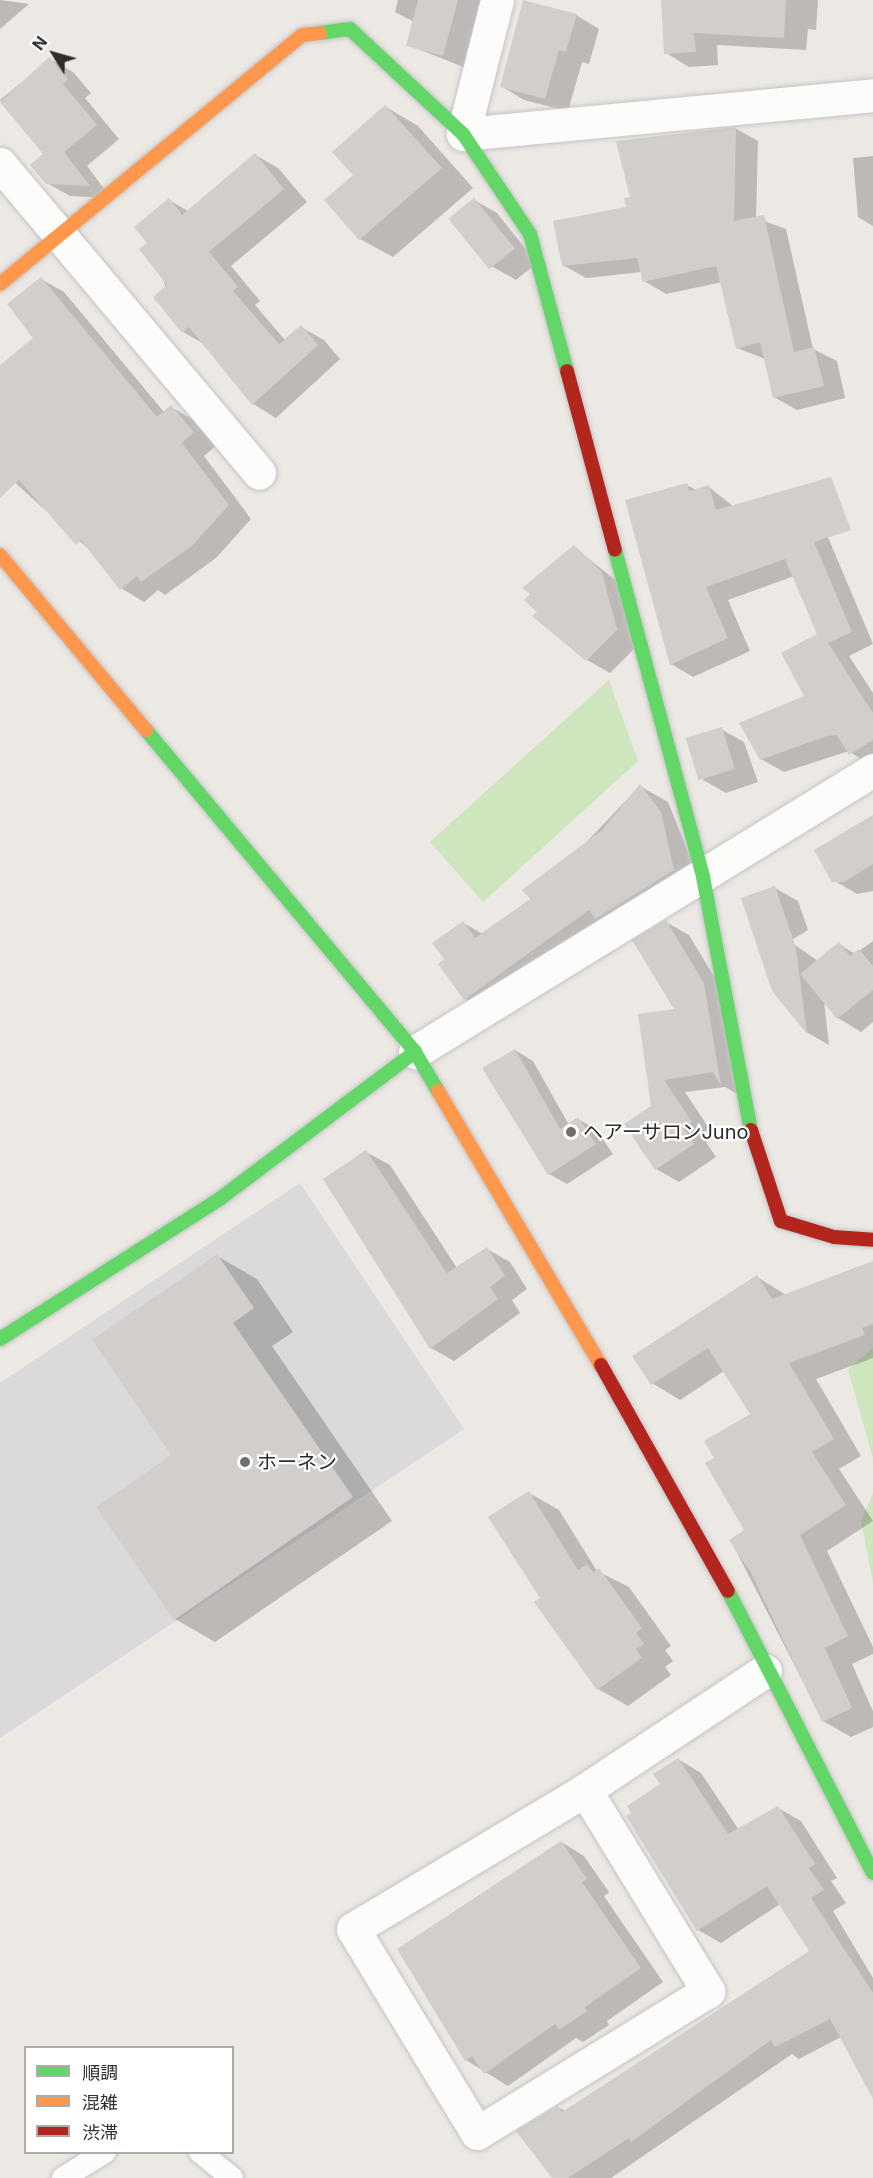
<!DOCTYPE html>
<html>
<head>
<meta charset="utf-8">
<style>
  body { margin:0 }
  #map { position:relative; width:873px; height:2178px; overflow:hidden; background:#ece8e4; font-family:Inter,"Noto Sans JP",sans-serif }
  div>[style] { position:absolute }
  .industrial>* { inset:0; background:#dcd9db }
  .green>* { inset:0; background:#cee6be }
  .shadow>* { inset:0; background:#0003 }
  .building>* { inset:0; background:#d1cecb; transform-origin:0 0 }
  .roads { filter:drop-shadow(0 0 2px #c5c4c5) drop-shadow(0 0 2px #c5c4c5) }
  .lane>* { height:22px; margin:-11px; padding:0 11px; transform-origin:11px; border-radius:11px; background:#fcfcfb }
  .street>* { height:33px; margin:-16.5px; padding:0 16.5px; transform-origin:16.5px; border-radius:16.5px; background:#fcfcfb }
  .fast>* { height:14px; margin:-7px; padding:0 7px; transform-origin:7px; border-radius:7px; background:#63d668 }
  .slow>* { height:14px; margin:-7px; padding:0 7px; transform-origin:7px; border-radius:7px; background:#ff974d }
  .jam>* { height:14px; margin:-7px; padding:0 7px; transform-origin:7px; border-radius:7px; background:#b3261e }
  .dots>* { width:16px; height:16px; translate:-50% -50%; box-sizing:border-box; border:3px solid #fff; border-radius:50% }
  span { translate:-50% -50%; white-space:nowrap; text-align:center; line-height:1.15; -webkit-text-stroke:4.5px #fff; paint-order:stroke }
  .poi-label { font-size:20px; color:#2e2e2e }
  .left { translate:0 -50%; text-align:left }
  .legend { position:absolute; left:24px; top:2046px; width:210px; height:108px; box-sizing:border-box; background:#fff; border:2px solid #ababab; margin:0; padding:8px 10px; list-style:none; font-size:18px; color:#2e2e2e }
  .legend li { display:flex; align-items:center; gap:12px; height:30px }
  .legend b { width:30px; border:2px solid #ababab }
  .north { position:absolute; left:24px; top:24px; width:60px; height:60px; -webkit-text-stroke:4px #fff; paint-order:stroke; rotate:307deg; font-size:16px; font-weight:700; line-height:24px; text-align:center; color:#2e2e2e }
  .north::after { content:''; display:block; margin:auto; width:21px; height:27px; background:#2e2e2e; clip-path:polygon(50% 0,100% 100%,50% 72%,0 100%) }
</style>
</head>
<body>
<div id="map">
  <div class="industrial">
    <div style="clip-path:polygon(300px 1183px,464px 1429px,0 1738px,0 1383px)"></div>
  </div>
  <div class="green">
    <div style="clip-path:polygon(609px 680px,638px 761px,483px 902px,430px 842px)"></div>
    <div style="clip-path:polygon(873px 1347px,873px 1458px,848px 1370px)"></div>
    <div style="clip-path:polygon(873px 1493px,873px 1583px,861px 1521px)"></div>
  </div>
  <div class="shadow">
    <div style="clip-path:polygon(0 0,29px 4px,0 29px)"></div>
    <div style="clip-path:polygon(398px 0,484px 0,466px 68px,408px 45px,414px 22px,395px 12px)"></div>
    <div style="clip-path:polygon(663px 0,818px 0,816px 30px,808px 29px,806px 50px,717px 45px,718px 65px,689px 67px,666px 53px)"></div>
    <div style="clip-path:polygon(576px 15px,599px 29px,589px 64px,582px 62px,568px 111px,524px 100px,501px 86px)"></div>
    <div style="clip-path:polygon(50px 59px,73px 72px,91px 93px,85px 98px,119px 139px,87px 166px,111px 198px,70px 196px,47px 183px,46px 154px,0 100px)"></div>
    <div style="clip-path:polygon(386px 107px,418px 126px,473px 188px,393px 257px,360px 239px,355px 175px)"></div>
    <div style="clip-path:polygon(735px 128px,758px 141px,756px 218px,786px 229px,813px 349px,837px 361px,845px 398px,797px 410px,774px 397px,765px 359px,737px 348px,722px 282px,666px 294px,644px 281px,642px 272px,586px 278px,563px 265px,628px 209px,631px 198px)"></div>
    <div style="clip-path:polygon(255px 155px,278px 168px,307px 202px,231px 266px,260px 301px,255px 305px,285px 340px,301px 327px,324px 340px,340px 359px,276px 418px,253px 404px,206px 345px,183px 332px,149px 243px,169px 200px,188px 211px)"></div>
    <div style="clip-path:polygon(873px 156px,873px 226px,858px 217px,853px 158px)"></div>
    <div style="clip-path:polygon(474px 200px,497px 213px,537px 263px,516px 280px,493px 267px,452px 220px)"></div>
    <div style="clip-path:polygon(41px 279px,64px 292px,164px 412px,171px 407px,194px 420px,216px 446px,204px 456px,251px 519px,216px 558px,165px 595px,158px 590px,144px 602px,121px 588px,94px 554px,0 469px,0 367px,35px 338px)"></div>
    <div style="clip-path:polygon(687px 485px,696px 490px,709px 487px,734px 507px,814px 504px,873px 644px,849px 656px,873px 693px,873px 767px,849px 751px,784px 772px,761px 759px,806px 696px,819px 635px,794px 576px,728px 600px,750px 651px,693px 677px,671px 664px)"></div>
    <div style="clip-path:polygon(574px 547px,624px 587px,640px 643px,610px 673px,587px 660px,539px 612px)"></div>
    <div style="clip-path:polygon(721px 729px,744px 742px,758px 782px,726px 793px,703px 780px)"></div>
    <div style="clip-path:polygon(640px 786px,668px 802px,702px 886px,493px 1015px,465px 999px,446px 960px,463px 923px,483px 934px,532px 899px)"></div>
    <div style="clip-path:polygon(873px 817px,873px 891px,857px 894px,833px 880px)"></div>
    <div style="clip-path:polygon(775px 888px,798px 901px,808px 930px,778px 948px)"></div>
    <div style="clip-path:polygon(666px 922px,689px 935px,727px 998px,743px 1097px,725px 1087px,685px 1092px,714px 1136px,706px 1142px,716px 1157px,679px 1182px,656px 1169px,652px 1107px,677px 1010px)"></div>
    <div style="clip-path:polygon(873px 941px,873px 1022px,861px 1032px,838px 1018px,824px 1001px,829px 1045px,808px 1033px,774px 990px,762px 955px,795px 945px,818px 961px,839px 944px,855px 954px)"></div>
    <div style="clip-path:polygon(515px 1050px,533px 1061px,569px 1125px,578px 1119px,596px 1129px,613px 1154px,567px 1184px,549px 1174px)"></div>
    <div style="clip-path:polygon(366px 1152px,390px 1165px,457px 1268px,487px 1249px,510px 1262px,527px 1289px,512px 1300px,520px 1313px,454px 1361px,431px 1348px)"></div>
    <div style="clip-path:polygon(217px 1256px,257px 1279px,293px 1332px,272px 1346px,392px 1521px,215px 1642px,175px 1619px,174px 1455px)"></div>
    <div style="clip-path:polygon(873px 1263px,873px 1358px,816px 1379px,861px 1456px,839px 1469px,873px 1521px,827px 1551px,873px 1647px,873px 1654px,852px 1664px,873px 1711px,873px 1727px,851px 1737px,823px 1721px,731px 1541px,747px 1531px,716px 1458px,752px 1414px,724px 1371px,680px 1400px,652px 1383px,757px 1277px,786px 1295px)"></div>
    <div style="clip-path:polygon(529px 1493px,559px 1510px,597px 1571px,629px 1587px,671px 1646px,665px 1650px,673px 1661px,665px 1667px,671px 1675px,628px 1706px,598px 1689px,542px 1598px)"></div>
    <div style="clip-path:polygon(678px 1759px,701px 1773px,739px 1830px,778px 1808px,801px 1821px,837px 1878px,831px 1881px,846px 1903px,833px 1911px,873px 1978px,873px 2095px,841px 2037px,799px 2059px,792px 2054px,611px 2178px,553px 2178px,558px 2107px,565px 2111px,811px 1952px,780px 1904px,721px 1943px,698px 1930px,662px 1785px)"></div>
    <div style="clip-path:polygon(561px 1842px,584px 1856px,609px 1892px,604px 1896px,663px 1982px,607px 2021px,609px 2025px,583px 2042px,576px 2038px,508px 2086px,466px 2060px)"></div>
  </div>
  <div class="building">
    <div style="clip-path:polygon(418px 0,458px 0,443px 56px,406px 46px)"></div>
    <div style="clip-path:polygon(523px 0,577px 14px,566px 52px,559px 50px,545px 99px,500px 87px)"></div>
    <div style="clip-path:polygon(661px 0,786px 0,784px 38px,694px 33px,696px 52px,664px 54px)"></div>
    <div style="clip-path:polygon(49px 57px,68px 79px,63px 84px,97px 125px,64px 152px,90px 186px,46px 184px,30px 165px,43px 154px,0 102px)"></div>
    <div style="clip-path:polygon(385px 105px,442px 168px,359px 240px,324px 200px,353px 175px,332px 152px)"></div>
    <div style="clip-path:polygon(736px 127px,734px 221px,764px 215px,794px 352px,814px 347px,824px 386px,773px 398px,760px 342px,736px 349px,716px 266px,643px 282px,637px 258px,562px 266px,553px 221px,626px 207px,624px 198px,630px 197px,616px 141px)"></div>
    <div style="clip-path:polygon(255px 153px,284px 189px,209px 252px,238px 287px,233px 291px,279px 344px,301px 325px,318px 345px,252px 405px,189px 327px,182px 333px,153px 297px,167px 285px,139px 249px,147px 243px,134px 227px,169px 198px,182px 215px)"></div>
    <div style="left:474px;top:198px;width:65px;height:33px;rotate:51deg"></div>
    <div style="clip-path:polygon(41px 277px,157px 417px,171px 405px,194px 432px,182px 443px,229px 505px,193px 545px,141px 582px,137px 576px,120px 590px,81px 540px,76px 545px,19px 480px,0 498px,0 365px,33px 338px,7px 304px)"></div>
    <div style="clip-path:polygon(831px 477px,851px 530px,814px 542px,852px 632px,828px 643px,873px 713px,873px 740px,849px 755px,837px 735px,827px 736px,760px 760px,739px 723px,804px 696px,781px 653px,817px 634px,785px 559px,706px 587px,728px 638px,670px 665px,625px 500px,687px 483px,689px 491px,709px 485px,716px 510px)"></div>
    <div style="clip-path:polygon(574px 545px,602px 572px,617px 630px,586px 661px,532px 616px,537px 612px,524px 600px,530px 594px,522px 588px)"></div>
    <div style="left:722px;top:727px;width:44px;height:38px;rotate:73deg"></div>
    <div style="clip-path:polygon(640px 784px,661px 812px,674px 870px,595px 919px,589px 910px,464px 1000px,438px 964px,444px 959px,432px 943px,463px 921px,475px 938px,530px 899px,522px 890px,602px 830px)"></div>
    <div style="clip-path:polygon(873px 815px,873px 864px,844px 882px,832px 882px,814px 850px)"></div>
    <div style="clip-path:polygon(775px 886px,796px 948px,807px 1034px,772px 991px,741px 898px)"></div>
    <div style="clip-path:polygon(666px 920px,704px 983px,721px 1086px,713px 1072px,664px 1080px,692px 1122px,684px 1128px,694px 1144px,655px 1170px,624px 1124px,651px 1106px,638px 1014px,674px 1009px,632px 940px)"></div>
    <div style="clip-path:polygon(839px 942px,850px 956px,859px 949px,873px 966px,873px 990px,837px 1019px,800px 974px)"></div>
    <div style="clip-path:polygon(515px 1049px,560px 1129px,578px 1117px,596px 1144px,548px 1175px,482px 1068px)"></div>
    <div style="clip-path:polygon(366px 1150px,447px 1273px,487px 1247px,505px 1276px,490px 1287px,498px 1299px,430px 1349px,323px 1179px)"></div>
    <div style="clip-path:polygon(217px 1254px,254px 1308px,233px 1323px,353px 1497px,174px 1620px,96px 1507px,171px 1455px,92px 1340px)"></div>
    <div style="clip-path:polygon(873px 1261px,873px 1324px,862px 1328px,865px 1335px,789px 1363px,834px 1439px,812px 1452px,846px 1505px,800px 1535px,848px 1636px,825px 1648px,852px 1708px,822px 1722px,751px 1573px,729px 1540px,744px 1530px,705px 1463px,714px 1458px,704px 1441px,750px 1414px,708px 1348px,651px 1385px,632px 1356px,757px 1275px,772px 1299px)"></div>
    <div style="clip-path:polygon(529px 1491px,578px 1570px,587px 1564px,593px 1572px,599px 1568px,642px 1628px,636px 1633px,644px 1644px,636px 1649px,642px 1658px,597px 1690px,534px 1602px,540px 1598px,488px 1517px)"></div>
    <div style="clip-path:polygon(678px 1758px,728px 1834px,778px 1806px,815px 1864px,809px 1868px,824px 1890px,811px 1898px,873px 1993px,873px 2099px,830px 2019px,775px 2047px,771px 2040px,631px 2142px,629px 2138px,568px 2178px,552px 2178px,516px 2131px,558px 2106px,562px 2112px,809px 1951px,767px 1886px,697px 1931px,626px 1816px,631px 1813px,627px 1806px,660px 1784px,653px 1774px)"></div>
    <div style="clip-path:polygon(561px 1841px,587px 1879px,582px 1882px,641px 1968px,585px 2007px,587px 2011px,559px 2030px,555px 2024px,484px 2074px,472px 2056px,465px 2061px,397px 1949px)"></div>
  </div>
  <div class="roads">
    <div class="lane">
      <div style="left:200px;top:2152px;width:41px;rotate:39.1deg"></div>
      <div style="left:63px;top:2178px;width:49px;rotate:-31.8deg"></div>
    </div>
    <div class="street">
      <div style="left:497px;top:0;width:138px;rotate:104.2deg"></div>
      <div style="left:463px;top:134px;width:412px;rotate:-5.4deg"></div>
      <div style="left:0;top:164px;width:403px;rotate:50deg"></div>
      <div style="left:415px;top:1052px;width:538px;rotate:-31.62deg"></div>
      <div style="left:585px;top:1790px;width:236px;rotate:58.5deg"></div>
      <div style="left:708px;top:1991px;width:271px;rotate:148.4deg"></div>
      <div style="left:477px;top:2133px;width:239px;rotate:-121.3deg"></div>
      <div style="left:353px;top:1929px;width:270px;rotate:-30.9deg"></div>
      <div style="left:585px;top:1790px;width:216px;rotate:-33.5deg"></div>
    </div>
    <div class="fast">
      <div style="left:320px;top:33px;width:30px;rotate:-8deg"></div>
      <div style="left:350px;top:29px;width:154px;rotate:42.9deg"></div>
      <div style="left:463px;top:134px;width:120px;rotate:56.2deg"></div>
      <div style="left:530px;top:234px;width:142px;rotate:74.9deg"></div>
      <div style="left:615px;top:550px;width:339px;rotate:74.9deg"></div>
      <div style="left:703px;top:877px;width:258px;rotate:79.3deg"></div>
      <div style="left:146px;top:730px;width:420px;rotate:50.1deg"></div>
      <div style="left:415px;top:1052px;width:45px;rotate:59.5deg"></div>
      <div style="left:0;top:1339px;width:262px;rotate:-32.5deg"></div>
      <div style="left:221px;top:1198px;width:243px;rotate:-37deg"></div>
      <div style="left:728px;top:1591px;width:317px;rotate:62.8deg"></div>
    </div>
    <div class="slow">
      <div style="left:0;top:284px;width:391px;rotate:-39.5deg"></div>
      <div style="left:302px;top:35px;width:18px;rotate:-6deg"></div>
      <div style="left:0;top:555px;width:228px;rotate:50.2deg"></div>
      <div style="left:438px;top:1091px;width:319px;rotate:59.3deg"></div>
    </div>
    <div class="jam">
      <div style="left:567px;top:371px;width:185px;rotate:75deg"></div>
      <div style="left:751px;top:1130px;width:96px;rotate:71.8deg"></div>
      <div style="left:781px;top:1221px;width:55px;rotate:16.8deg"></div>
      <div style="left:834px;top:1237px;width:39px;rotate:4deg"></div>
      <div style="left:601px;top:1365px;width:259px;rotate:60.7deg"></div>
    </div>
  </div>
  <div class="dots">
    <div style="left:571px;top:1132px;background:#706f6e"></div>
    <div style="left:245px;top:1462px;background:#706f6e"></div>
  </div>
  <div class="poi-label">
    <span class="left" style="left:583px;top:1132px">ヘアーサロンJuno</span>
    <span class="left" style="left:257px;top:1462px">ホーネン</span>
  </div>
  <ul class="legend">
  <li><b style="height:8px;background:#63d668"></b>順調</li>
  <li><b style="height:8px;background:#ff974d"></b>混雑</li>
  <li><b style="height:8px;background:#b3261e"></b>渋滞</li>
  </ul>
  <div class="north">N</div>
</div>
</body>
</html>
